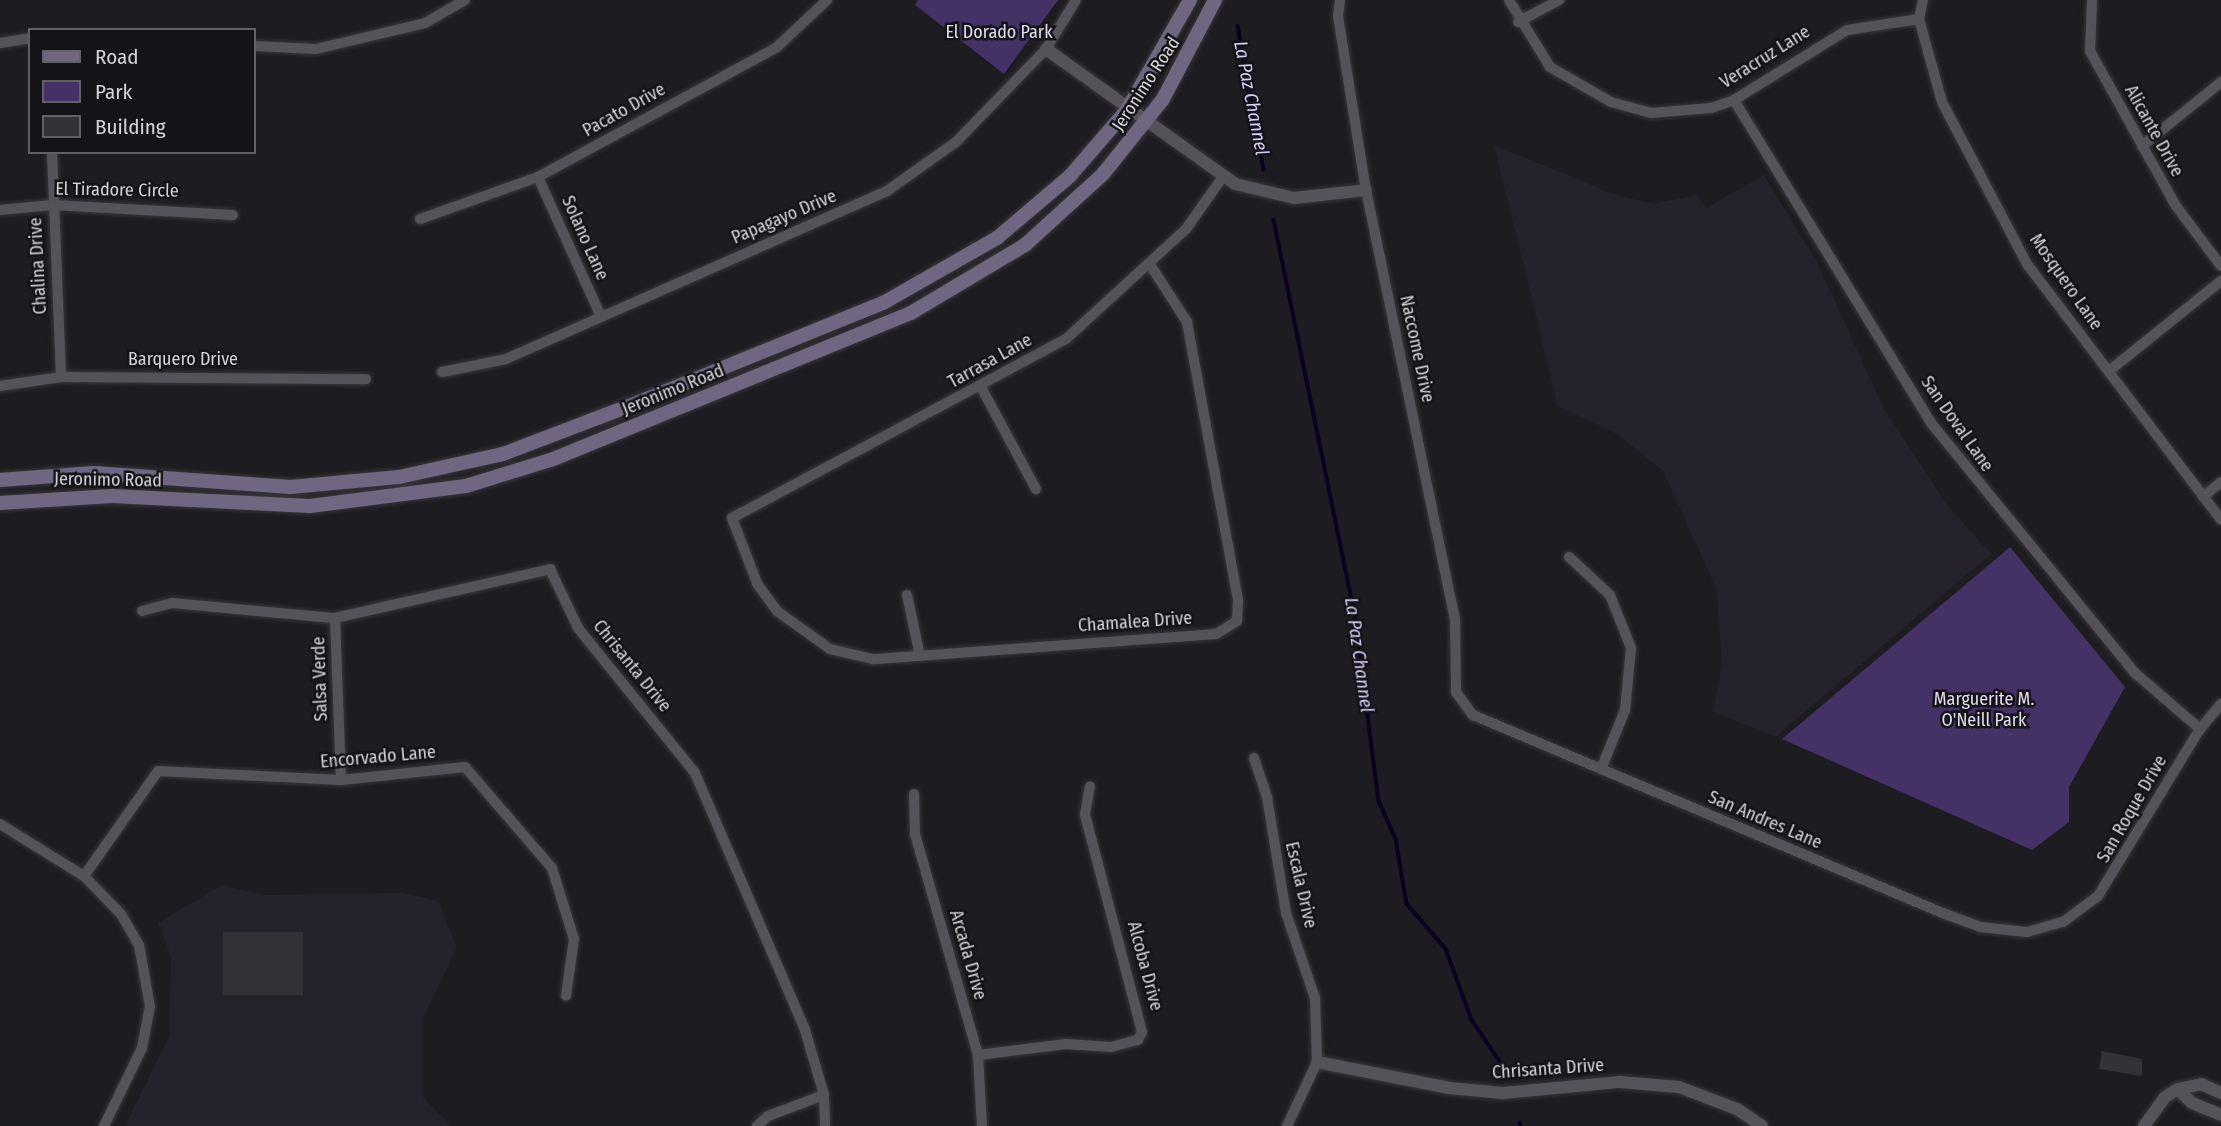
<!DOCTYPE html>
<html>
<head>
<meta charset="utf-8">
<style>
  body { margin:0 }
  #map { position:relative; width:2221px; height:1126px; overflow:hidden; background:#1d1c20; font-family:"Fira Sans Condensed",sans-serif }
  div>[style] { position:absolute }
  .built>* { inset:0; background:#25222c }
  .green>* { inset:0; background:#443165 }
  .stream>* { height:3.5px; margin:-1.75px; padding:0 1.75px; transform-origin:1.75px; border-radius:1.75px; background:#0b001f }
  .building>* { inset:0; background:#343237; transform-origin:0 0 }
  .roads { filter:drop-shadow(0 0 2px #38373b) drop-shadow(0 0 2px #38373b) }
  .minor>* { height:10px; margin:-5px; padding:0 5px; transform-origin:5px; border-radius:5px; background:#555359 }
  .tertiary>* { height:12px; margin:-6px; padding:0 6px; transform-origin:6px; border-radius:6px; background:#555359 }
  .secondary>* { height:14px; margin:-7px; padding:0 7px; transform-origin:7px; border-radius:7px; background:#6f6682 }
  span { translate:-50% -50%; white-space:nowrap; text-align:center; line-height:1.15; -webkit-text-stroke:5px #141317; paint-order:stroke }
  .park-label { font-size:18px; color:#e1daf1 }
  .street-label { font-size:18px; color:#d4d3d6 }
  .water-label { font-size:19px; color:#d7caf7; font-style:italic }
  .legend { position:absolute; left:28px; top:28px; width:228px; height:126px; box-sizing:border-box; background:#141317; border:2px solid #616063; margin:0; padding:9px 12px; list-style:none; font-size:21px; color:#d4d3d6 }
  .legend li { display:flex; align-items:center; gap:14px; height:35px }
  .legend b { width:35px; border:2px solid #616063 }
</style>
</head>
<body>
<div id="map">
  <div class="built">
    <div style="clip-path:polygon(1494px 145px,1613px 194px,1653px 204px,1697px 195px,1706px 208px,1764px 175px,1817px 262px,1883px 407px,1945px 502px,1991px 554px,1775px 737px,1713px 712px,1722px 665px,1717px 590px,1663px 471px,1617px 434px,1558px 406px)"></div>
    <div style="clip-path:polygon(222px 885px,263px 895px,402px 893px,438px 901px,457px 947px,423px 1018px,423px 1097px,451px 1126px,125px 1126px,169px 1037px,171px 957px,158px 923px)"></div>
  </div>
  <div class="green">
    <div style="clip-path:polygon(918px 0,1058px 0,1004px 74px,915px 5px)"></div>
    <div style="clip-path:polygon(2010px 547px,2125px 687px,2069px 787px,2069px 822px,2032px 850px,1782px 739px)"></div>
  </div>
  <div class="stream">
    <div style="left:1238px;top:26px;width:146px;rotate:79.8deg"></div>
    <div style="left:1274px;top:220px;width:404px;rotate:78.4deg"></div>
    <div style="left:1355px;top:616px;width:187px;rotate:82.6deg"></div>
    <div style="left:1379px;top:801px;width:42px;rotate:65.9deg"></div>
    <div style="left:1396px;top:839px;width:66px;rotate:80.4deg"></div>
    <div style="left:1407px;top:904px;width:60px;rotate:49.1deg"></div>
    <div style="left:1446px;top:949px;width:76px;rotate:69.9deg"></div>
    <div style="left:1472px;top:1020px;width:52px;rotate:56deg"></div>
    <div style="left:1520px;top:1123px;width:3px;rotate:72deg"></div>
  </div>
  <div class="building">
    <div style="left:223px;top:932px;width:80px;height:63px"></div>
    <div style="clip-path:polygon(2102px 1051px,2142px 1059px,2142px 1076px,2099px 1069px)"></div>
  </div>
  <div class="roads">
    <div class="minor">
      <div style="left:1340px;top:0;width:16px;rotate:97deg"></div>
      <div style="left:1338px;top:16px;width:176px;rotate:80.9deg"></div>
      <div style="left:1366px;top:190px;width:437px;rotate:78.3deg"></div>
      <div style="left:1455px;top:618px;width:74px;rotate:89.2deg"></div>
      <div style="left:1456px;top:692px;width:29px;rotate:54deg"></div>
      <div style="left:1473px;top:715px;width:512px;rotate:22.86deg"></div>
      <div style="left:1945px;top:914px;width:37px;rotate:20deg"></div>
      <div style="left:1980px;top:927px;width:47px;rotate:6.1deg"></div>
      <div style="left:2027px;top:932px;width:37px;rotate:-16deg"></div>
      <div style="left:2063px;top:922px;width:44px;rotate:-36.6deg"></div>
      <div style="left:2098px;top:896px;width:196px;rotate:-58.6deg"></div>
      <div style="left:2200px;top:729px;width:33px;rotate:-50deg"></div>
      <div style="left:1509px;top:0;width:79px;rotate:58.5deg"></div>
      <div style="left:1550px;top:67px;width:70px;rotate:29.8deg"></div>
      <div style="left:1611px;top:102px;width:41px;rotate:15.4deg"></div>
      <div style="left:1651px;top:113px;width:60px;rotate:-4.8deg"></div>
      <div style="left:1711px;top:108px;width:24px;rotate:-19deg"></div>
      <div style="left:1734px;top:100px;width:133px;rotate:-31.8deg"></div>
      <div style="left:1847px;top:30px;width:73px;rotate:-8.7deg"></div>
      <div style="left:1923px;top:0;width:19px;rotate:102deg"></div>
      <div style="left:1919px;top:19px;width:86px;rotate:74.5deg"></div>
      <div style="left:1942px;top:102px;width:183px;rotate:62.3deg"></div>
      <div style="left:2027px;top:264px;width:321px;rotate:52.8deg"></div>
      <div style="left:2092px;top:0;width:51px;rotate:92.2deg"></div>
      <div style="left:2090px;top:51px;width:177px;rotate:61deg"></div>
      <div style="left:2176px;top:206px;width:75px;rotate:53.1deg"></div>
      <div style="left:1518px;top:22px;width:47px;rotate:-28.2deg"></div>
      <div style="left:0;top:43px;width:30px;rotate:-9deg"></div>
      <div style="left:254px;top:46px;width:62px;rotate:2.8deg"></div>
      <div style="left:316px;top:49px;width:112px;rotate:-13.4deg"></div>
      <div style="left:425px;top:23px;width:46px;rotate:-29.9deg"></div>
      <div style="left:1734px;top:100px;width:378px;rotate:58.6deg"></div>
      <div style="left:1931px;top:423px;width:323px;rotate:50.8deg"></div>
      <div style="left:2135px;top:673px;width:86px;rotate:40.7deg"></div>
      <div style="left:2142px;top:146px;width:102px;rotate:-39deg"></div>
      <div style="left:52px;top:152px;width:225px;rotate:87.7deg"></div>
      <div style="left:538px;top:177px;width:150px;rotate:65.7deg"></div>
      <div style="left:0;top:210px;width:53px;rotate:-5.4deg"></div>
      <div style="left:53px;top:205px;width:180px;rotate:3.2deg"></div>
      <div style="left:420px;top:219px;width:125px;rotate:-19.6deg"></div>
      <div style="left:538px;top:177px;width:272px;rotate:-28.5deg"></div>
      <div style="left:777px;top:47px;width:69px;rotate:-43.2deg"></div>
      <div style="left:1149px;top:263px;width:70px;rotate:57.2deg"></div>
      <div style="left:1187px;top:322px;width:284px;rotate:79.6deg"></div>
      <div style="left:1238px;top:601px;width:20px;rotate:93deg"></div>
      <div style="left:1237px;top:621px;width:25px;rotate:148deg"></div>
      <div style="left:1216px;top:634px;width:344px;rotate:175.8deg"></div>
      <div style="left:873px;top:659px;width:44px;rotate:-166.9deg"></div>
      <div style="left:830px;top:649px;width:65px;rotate:-144.4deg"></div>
      <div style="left:777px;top:611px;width:34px;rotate:-126deg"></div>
      <div style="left:757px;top:583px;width:70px;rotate:-111deg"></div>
      <div style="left:732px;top:518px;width:379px;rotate:-28.2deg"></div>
      <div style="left:1066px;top:339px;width:163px;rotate:-42.5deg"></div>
      <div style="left:1186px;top:229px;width:62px;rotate:-54.8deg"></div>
      <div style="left:2109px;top:371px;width:144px;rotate:-38.8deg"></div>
      <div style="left:442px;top:372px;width:65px;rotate:-11.5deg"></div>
      <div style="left:506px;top:359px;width:416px;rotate:-23.8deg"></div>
      <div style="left:887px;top:191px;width:85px;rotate:-35.4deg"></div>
      <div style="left:956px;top:142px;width:129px;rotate:-45.9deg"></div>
      <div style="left:1046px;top:49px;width:57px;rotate:-58.5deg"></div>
      <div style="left:0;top:386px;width:62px;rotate:-8.4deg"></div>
      <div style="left:61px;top:377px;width:305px;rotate:0.4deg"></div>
      <div style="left:981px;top:387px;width:116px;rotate:61.7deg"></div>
      <div style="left:2203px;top:497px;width:23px;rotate:-40deg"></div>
      <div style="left:1569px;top:557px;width:56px;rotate:42.8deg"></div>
      <div style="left:1610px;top:595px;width:57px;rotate:68.4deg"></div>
      <div style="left:1631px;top:648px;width:62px;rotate:95.5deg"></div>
      <div style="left:1625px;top:710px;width:64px;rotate:112.1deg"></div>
      <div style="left:907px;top:595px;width:62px;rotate:78deg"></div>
      <div style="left:142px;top:611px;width:31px;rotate:-15deg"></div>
      <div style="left:172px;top:603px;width:164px;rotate:5.3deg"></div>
      <div style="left:335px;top:618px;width:221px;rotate:-12.8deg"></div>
      <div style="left:550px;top:569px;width:65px;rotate:64.6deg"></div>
      <div style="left:578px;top:628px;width:186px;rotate:51.1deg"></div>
      <div style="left:695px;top:773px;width:280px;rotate:66.8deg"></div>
      <div style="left:805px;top:1030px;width:68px;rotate:73.7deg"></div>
      <div style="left:824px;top:1095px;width:31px;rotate:88deg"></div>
      <div style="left:335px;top:618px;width:162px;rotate:87.9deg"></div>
      <div style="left:1254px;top:758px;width:41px;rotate:71.6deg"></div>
      <div style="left:1267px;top:797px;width:118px;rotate:80.7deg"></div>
      <div style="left:1286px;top:913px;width:90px;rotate:71.2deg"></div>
      <div style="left:1315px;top:998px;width:64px;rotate:88.2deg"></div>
      <div style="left:1317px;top:1062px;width:71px;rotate:115.1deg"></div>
      <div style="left:914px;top:794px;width:40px;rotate:88.6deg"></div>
      <div style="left:915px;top:834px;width:230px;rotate:74.1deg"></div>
      <div style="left:978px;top:1055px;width:71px;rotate:86.8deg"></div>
      <div style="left:0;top:824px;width:99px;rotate:31.8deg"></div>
      <div style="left:84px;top:876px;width:53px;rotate:45.8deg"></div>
      <div style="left:121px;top:914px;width:36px;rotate:60deg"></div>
      <div style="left:139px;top:945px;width:62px;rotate:79.8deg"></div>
      <div style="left:150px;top:1006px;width:43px;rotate:100.8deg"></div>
      <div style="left:142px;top:1048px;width:87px;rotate:116deg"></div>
      <div style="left:84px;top:876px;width:128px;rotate:-54.8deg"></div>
      <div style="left:158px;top:771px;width:183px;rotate:2.8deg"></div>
      <div style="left:341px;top:780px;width:125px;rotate:-6deg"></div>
      <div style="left:465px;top:767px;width:133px;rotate:49.3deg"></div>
      <div style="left:552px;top:868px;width:74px;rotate:72.8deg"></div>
      <div style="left:574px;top:939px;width:57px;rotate:98.1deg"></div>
      <div style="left:978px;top:1055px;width:89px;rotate:-7.1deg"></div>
      <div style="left:1066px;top:1044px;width:45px;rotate:3.8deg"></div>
      <div style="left:1111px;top:1047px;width:28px;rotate:-15deg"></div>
      <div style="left:1138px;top:1040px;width:9px;rotate:-63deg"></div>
      <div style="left:1142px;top:1032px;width:225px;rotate:-104.7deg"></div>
      <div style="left:1085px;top:814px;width:28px;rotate:-80deg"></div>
      <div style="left:757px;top:1126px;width:15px;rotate:-42deg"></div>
      <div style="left:768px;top:1116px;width:60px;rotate:-20.6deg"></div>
    </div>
    <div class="tertiary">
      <div style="left:1046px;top:49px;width:232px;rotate:35.5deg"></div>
      <div style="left:1235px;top:184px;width:61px;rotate:13.3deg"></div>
      <div style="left:1294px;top:198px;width:72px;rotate:-6.3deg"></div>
      <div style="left:1317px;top:1062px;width:135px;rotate:11.1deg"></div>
      <div style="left:1449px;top:1088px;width:54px;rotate:5.3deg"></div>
      <div style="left:1503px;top:1093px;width:118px;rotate:-5.4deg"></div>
      <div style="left:1620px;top:1082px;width:59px;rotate:4.8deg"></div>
      <div style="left:1679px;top:1087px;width:62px;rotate:20.8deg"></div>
      <div style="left:1737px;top:1109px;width:30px;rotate:34deg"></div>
      <div style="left:2178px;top:1089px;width:20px;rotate:45deg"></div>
      <div style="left:2192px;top:1103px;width:31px;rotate:22deg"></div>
      <div style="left:2144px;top:1126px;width:36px;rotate:-54deg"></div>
      <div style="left:2165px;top:1097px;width:15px;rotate:-32deg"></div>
      <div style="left:2178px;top:1089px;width:24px;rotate:-12deg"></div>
      <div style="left:2201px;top:1084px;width:22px;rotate:24deg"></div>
    </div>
    <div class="secondary">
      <div style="left:0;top:480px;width:94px;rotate:-4.3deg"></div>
      <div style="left:94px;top:473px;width:197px;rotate:4.1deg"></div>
      <div style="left:291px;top:487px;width:108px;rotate:-5.3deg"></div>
      <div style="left:399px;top:477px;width:107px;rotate:-12.5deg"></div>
      <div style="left:503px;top:454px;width:135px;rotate:-20.9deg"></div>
      <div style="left:629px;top:406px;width:274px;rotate:-22.1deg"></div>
      <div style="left:883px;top:303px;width:131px;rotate:-29.7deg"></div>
      <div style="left:997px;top:238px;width:96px;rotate:-40.3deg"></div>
      <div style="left:1070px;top:176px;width:87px;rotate:-49.2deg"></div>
      <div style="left:1127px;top:110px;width:127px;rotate:-60.2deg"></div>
      <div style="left:0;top:503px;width:112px;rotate:-3.6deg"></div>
      <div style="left:112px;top:496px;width:198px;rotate:2.9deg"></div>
      <div style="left:310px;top:506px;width:157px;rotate:-7.3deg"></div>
      <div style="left:466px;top:486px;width:91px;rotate:-17.2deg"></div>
      <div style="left:553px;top:459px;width:387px;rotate:-22.2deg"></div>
      <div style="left:911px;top:313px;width:133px;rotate:-30.8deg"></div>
      <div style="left:1025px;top:245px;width:105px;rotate:-42.3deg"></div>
      <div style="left:1103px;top:174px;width:96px;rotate:-51.3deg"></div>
      <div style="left:1163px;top:99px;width:112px;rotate:-62.3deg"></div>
    </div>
  </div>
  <div class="park-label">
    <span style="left:999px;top:32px">El Dorado Park</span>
    <span style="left:1984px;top:710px">Marguerite M.<br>O'Neill Park</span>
  </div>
  <div class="street-label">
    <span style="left:1765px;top:57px;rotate:-32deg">Veracruz Lane</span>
    <span style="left:1146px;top:84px;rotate:-57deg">Jeronimo Road</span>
    <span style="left:624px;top:110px;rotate:-29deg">Pacato Drive</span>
    <span style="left:2154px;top:131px;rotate:61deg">Alicante Drive</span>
    <span style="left:117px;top:190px;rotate:1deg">El Tiradore Circle</span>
    <span style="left:784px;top:217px;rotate:-23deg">Papagayo Drive</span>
    <span style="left:585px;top:238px;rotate:66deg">Solano Lane</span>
    <span style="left:38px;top:266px;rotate:-93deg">Chalina Drive</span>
    <span style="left:2066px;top:282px;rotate:55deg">Mosquero Lane</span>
    <span style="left:1417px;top:349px;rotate:78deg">Naccome Drive</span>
    <span style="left:183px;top:359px">Barquero Drive</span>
    <span style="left:990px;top:361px;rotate:-29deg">Tarrasa Lane</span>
    <span style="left:673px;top:390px;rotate:-22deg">Jeronimo Road</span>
    <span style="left:1957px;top:424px;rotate:55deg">San Doval Lane</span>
    <span style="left:108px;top:480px;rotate:1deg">Jeronimo Road</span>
    <span style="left:1135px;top:622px;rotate:-4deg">Chamalea Drive</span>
    <span style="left:632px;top:666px;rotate:51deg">Chrisanta Drive</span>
    <span style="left:320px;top:679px;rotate:-92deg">Salsa Verde</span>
    <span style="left:378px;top:757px;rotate:-5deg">Encorvado Lane</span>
    <span style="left:2132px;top:809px;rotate:-60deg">San Roque Drive</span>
    <span style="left:1765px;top:820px;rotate:23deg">San Andres Lane</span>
    <span style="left:1301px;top:885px;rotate:77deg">Escala Drive</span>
    <span style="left:968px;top:955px;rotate:74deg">Arcada Drive</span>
    <span style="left:1145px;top:966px;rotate:75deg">Alcoba Drive</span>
    <span style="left:1548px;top:1069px;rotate:-4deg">Chrisanta Drive</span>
  </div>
  <div class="water-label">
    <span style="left:1251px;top:98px;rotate:79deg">La Paz Channel</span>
    <span style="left:1359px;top:655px;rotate:82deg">La Paz Channel</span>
  </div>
  <ul class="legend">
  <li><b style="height:9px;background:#6f6682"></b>Road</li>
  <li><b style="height:19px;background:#443165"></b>Park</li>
  <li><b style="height:19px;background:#343237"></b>Building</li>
  </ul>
</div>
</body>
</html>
